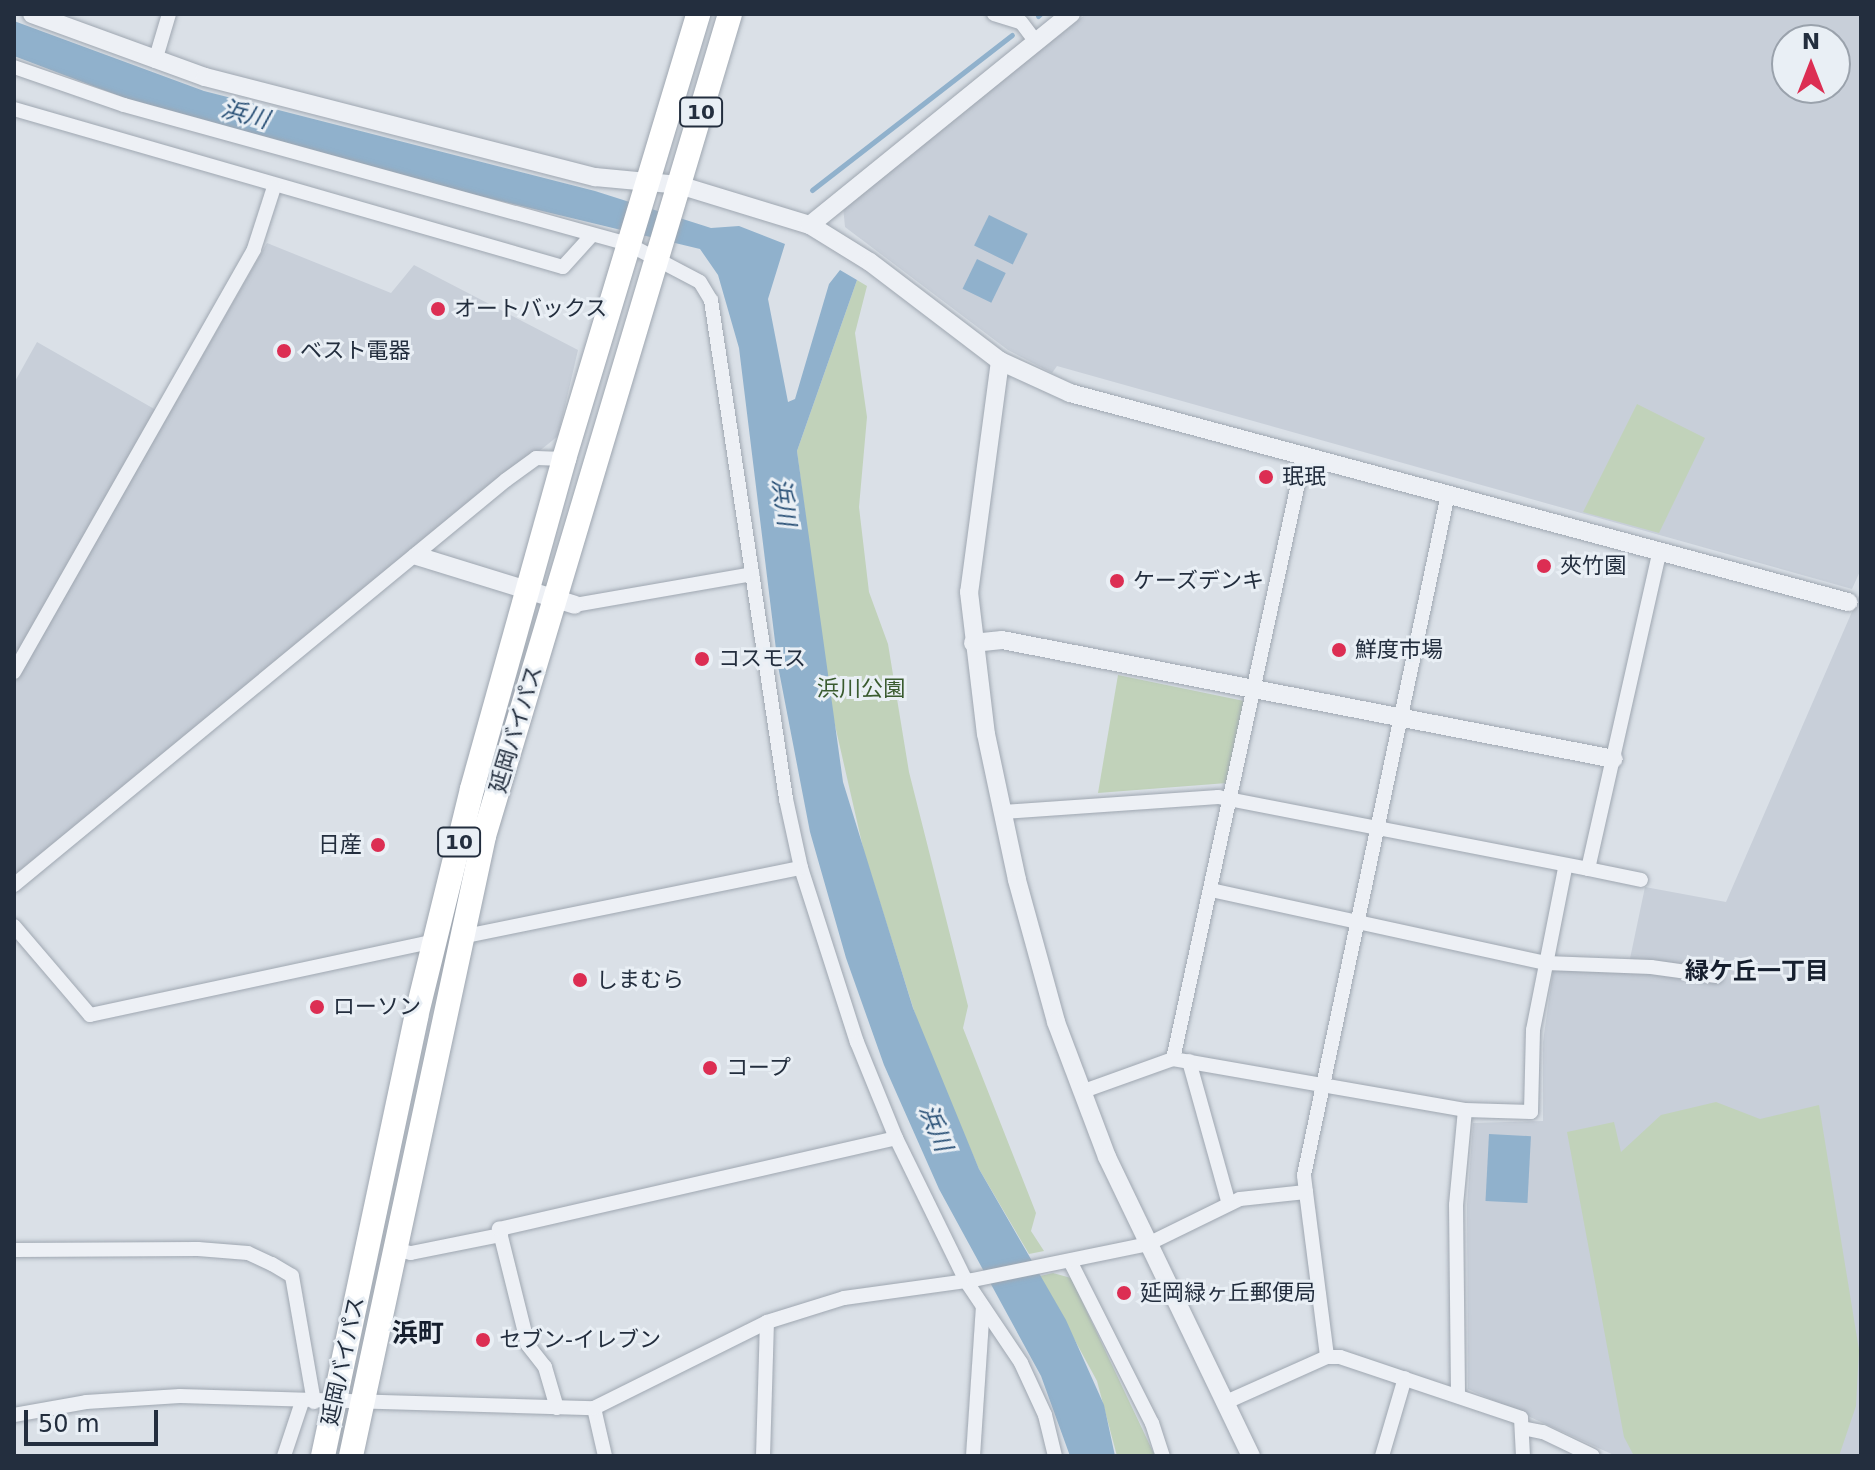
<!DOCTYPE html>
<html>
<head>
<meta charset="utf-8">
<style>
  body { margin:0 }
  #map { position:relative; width:1875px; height:1470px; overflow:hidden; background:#dae0e7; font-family:"DejaVu Sans","Noto Sans JP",sans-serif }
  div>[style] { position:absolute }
  .built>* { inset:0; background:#c8cfd9 }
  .green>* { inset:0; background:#c1d2ba }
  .water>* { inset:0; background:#90b1cc; transform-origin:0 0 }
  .stream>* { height:5px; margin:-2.5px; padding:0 2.5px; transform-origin:2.5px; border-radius:2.5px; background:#90b1cc }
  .roads { filter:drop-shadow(0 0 2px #9fa7b1) drop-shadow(0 0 2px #9fa7b1) }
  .minor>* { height:14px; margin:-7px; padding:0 7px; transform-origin:7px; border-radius:7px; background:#edf0f5 }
  .tertiary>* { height:18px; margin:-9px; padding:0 9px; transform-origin:9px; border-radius:9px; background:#edf0f5 }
  .trunk>* { height:24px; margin:-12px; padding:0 12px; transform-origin:12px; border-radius:12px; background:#fff }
  .dots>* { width:22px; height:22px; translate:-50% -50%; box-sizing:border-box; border:4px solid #e9eff5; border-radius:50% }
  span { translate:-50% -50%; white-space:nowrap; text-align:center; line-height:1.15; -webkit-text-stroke:6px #e9eff5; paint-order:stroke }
  .shield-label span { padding:2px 6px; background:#e9eff5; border:2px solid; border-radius:6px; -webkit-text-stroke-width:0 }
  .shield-label { font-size:20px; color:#232e3e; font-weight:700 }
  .poi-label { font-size:22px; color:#232e3e }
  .left { translate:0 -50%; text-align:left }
  .right { translate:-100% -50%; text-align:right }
  .park-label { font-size:22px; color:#3a5b2f }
  .street-label { font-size:22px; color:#232e3e }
  .water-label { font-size:24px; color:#295076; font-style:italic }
  .neighbourhood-label { font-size:24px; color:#161f2e; font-weight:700 }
  .quarter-label { font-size:26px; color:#161f2e; font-weight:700 }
  .frame { position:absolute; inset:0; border:16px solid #232e3e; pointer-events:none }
  .north { position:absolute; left:1771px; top:24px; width:80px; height:80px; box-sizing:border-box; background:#e9eff5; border:2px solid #9aa2ac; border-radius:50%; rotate:0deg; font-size:22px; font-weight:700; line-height:32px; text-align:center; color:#232e3e }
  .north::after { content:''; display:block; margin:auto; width:28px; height:36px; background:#dc2e53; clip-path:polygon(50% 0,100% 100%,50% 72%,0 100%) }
  .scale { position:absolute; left:24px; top:1410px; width:134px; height:36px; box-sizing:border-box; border:4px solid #232e3e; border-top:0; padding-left:10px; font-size:24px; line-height:28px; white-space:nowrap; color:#232e3e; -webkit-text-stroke:6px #e9eff5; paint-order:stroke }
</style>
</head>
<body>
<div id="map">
  <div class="built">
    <div style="clip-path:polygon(evenodd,1086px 14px,1861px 14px,1861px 569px,1852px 589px,1057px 366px,1052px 373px,1008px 350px,845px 227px,843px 206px,1086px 14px,1787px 40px,1835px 40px,1835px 88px,1787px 88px,1787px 40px)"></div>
    <div style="clip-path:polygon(267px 243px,391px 293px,414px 265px,578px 350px,558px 436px,14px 875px,14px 684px)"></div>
    <div style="clip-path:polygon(37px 342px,156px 410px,14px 661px,14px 383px)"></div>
    <div style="clip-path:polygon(1861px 591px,1861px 1456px,1616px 1456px,1468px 1389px,1467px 1205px,1473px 1123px,1543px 1121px,1543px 1042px,1553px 970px,1627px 973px,1645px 887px,1726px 902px)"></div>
  </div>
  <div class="green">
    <div style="clip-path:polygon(857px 280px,867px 286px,855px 333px,867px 417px,859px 507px,869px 592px,888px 644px,909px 772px,968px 1006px,963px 1028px,1036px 1213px,1031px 1231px,1044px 1251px,1029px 1254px,979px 1169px,923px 1039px,864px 852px,829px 699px,797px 451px)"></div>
    <div style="clip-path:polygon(1637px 404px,1705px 438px,1659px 533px,1583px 512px)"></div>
    <div style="clip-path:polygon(1118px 675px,1244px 701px,1227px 783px,1098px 793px)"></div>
    <div style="clip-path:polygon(1716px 1102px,1760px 1119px,1819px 1105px,1859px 1350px,1856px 1406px,1839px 1456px,1634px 1456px,1624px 1437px,1567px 1132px,1614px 1122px,1621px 1152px,1661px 1115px)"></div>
    <div style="clip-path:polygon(1053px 1273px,1071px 1278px,1155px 1456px,1117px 1456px,1097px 1381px,1040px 1276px)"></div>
  </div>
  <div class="water">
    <div style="clip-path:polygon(14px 21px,204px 91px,595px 191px,711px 228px,739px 226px,785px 244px,768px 299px,788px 402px,795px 399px,829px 284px,840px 270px,857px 280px,797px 451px,843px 782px,913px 1008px,979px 1169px,1066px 1320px,1104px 1405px,1115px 1456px,1070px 1456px,1041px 1376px,939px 1189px,884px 1065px,846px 958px,810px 832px,778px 666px,739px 348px,718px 275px,700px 249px,430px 184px,146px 106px,14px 56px)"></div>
    <div style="left:989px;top:215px;width:43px;height:34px;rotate:26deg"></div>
    <div style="left:977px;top:259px;width:32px;height:33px;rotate:26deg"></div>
    <div style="left:1489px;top:1134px;width:42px;height:67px;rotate:3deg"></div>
  </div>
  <div class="stream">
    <div style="left:1038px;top:16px;width:3px;rotate:-45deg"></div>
    <div style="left:812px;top:190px;width:253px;rotate:-37.8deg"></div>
  </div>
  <div class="roads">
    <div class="minor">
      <div style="left:994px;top:14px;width:28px;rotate:17deg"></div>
      <div style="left:1021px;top:22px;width:25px;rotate:53deg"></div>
      <div style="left:155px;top:61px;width:49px;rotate:-73.4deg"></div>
      <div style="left:14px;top:67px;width:116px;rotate:19.1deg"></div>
      <div style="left:124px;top:105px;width:523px;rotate:15.42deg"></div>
      <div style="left:628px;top:244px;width:81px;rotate:27.8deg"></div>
      <div style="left:700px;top:282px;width:21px;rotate:59deg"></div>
      <div style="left:711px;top:300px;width:505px;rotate:81.45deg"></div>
      <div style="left:786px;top:799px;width:71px;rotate:77.7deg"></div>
      <div style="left:801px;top:868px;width:183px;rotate:72.2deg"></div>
      <div style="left:857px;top:1042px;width:104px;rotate:67.9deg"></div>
      <div style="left:896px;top:1138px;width:159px;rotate:63.9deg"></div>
      <div style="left:966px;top:1281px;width:99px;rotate:56.1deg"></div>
      <div style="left:1021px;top:1363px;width:57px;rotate:65.2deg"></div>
      <div style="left:1045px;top:1415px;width:42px;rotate:76.3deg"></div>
      <div style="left:14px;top:109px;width:571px;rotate:16.06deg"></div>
      <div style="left:563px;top:267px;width:43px;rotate:-47.8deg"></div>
      <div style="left:575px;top:605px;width:180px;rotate:-9.9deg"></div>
      <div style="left:14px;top:672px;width:486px;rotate:-60.4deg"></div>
      <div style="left:254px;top:249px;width:65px;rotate:-72.1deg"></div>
      <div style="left:1003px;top:812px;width:216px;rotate:-4deg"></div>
      <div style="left:1218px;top:797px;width:377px;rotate:11deg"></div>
      <div style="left:1588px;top:869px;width:327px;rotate:-77.3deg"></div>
      <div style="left:1588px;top:869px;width:54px;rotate:11.7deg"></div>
      <div style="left:14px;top:885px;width:637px;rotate:-39.46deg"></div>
      <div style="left:506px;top:480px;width:37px;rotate:-36deg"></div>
      <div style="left:536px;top:458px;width:28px;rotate:2deg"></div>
      <div style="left:1211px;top:890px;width:343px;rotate:12.3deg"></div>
      <div style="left:1546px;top:963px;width:105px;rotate:2.2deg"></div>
      <div style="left:1651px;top:967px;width:66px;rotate:7.9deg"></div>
      <div style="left:14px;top:926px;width:117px;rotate:49.5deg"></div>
      <div style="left:90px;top:1015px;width:353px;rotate:-12.1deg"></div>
      <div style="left:461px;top:937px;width:347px;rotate:-11.5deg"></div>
      <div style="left:1173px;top:1059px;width:617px;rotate:-77.74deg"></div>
      <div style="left:1189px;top:1061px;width:148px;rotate:74.4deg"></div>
      <div style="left:1081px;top:1092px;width:98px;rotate:-19.7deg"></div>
      <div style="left:1173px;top:1059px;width:296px;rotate:9.9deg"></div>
      <div style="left:1465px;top:1110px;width:66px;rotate:1.7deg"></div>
      <div style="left:1531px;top:1112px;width:82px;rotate:-88.6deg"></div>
      <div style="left:1533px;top:1030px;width:164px;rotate:-78.8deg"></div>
      <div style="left:1306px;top:1192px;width:166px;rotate:82.7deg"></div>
      <div style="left:393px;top:1249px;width:18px;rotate:13deg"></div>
      <div style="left:411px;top:1253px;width:92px;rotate:-11.3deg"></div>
      <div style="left:14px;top:1250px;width:184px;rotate:-0.3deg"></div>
      <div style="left:198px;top:1249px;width:50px;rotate:4.6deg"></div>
      <div style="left:248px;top:1253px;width:26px;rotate:25deg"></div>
      <div style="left:272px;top:1264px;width:23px;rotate:31deg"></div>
      <div style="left:292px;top:1276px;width:128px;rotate:80.1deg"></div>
      <div style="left:1070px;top:1261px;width:182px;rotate:63.2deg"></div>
      <div style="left:1152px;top:1423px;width:35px;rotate:72deg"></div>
      <div style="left:1458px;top:1394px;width:189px;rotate:-90.6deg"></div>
      <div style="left:1456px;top:1205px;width:95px;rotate:-84.6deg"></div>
      <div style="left:1224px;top:1403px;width:113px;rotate:-24.1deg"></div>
      <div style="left:1327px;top:1357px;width:13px"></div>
      <div style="left:1340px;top:1357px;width:191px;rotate:18.6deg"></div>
      <div style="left:1521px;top:1418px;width:38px;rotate:87deg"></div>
      <div style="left:557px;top:1408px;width:43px;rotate:-106.3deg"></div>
      <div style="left:545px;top:1367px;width:28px;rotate:-128deg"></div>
      <div style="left:528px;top:1345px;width:120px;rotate:-104deg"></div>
      <div style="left:499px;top:1229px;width:407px;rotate:-12.9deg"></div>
      <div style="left:594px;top:1408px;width:49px;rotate:77.1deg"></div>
      <div style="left:14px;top:1415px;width:73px;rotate:-10.2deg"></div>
      <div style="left:86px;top:1402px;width:94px;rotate:-3.7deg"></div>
      <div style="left:180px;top:1396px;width:414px;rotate:1.7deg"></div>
      <div style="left:594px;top:1408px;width:193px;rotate:-26.4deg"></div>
      <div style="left:767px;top:1322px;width:81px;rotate:-17.3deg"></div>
      <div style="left:844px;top:1298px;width:130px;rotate:-7.9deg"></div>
      <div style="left:973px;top:1280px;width:179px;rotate:-11.6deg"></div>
      <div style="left:1148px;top:1244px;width:102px;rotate:-26.1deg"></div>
      <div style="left:1240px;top:1199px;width:66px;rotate:-6.1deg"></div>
      <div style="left:1306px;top:1192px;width:17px;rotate:-97deg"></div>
      <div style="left:1304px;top:1175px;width:696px;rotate:-78.06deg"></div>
      <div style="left:1522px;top:1428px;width:21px;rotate:11deg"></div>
      <div style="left:1543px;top:1432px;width:55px;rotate:25.6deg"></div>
      <div style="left:284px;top:1456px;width:57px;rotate:-71.6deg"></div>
      <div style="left:763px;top:1456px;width:134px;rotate:-88.3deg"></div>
      <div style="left:973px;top:1456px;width:149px;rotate:-86.2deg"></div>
      <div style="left:1382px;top:1456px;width:81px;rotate:-73.6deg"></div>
    </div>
    <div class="tertiary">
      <div style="left:32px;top:14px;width:184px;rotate:20deg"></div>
      <div style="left:205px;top:77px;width:403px;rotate:14.4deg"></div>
      <div style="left:595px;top:177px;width:84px;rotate:5.4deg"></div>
      <div style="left:679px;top:185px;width:137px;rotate:17deg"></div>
      <div style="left:810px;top:225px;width:70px;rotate:31.7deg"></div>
      <div style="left:870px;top:262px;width:163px;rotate:37.3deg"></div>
      <div style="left:1000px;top:361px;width:77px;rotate:24.6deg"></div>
      <div style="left:1070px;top:393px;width:806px;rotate:15.04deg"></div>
      <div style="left:810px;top:225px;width:336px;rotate:-39deg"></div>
      <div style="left:1000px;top:361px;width:233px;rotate:97.6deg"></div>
      <div style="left:969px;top:592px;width:143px;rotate:83.2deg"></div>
      <div style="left:986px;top:734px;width:149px;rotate:78deg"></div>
      <div style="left:1017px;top:880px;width:147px;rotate:74.6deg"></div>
      <div style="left:1056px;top:1022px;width:144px;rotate:69.3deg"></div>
      <div style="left:1107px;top:1157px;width:332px;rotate:64.3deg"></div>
      <div style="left:417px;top:556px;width:165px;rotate:17.2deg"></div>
      <div style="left:973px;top:643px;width:29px;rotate:-6deg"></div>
      <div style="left:1002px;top:640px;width:623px;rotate:11deg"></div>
    </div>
    <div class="trunk">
      <div style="left:323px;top:1456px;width:449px;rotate:-78deg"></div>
      <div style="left:416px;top:1017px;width:235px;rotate:-76.2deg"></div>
      <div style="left:472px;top:789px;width:343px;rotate:-74.4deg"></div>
      <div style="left:564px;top:459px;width:465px;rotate:-73.2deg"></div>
      <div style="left:351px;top:1456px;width:634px;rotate:-77.89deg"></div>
      <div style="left:484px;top:836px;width:858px;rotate:-73.34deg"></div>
    </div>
  </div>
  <div class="dots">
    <div style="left:438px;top:309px;background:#dc2e53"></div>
    <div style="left:284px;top:351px;background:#dc2e53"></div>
    <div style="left:1266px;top:477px;background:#dc2e53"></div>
    <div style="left:1544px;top:566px;background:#dc2e53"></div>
    <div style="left:1117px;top:581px;background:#dc2e53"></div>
    <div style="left:1339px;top:650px;background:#dc2e53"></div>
    <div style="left:702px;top:659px;background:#dc2e53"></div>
    <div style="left:378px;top:845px;background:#dc2e53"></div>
    <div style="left:580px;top:980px;background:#dc2e53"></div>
    <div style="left:317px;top:1007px;background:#dc2e53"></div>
    <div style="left:710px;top:1068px;background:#dc2e53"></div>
    <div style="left:1124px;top:1293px;background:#dc2e53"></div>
    <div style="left:483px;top:1340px;background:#dc2e53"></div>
  </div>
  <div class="shield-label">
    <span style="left:701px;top:112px">10</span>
    <span style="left:459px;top:842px">10</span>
  </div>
  <div class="poi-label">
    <span class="left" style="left:454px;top:309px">オートバックス</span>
    <span class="left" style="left:300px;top:351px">ベスト電器</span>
    <span class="left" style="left:1282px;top:477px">珉珉</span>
    <span class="left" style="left:1560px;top:566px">夾竹園</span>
    <span class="left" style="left:1133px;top:581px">ケーズデンキ</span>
    <span class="left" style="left:1355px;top:650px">鮮度市場</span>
    <span class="left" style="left:718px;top:659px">コスモス</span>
    <span class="right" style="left:362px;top:845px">日産</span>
    <span class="left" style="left:596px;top:980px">しまむら</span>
    <span class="left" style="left:333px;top:1007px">ローソン</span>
    <span class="left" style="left:726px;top:1068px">コープ</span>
    <span class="left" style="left:1140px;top:1293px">延岡緑ヶ丘郵便局</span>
    <span class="left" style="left:499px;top:1340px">セブン-イレブン</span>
  </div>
  <div class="park-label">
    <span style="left:861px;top:689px">浜川公園</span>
  </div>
  <div class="street-label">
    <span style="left:516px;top:729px;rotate:-73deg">延岡バイパス</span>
    <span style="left:343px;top:1361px;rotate:-78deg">延岡バイパス</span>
  </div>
  <div class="water-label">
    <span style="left:245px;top:115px;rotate:15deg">浜川</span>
    <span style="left:783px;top:502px;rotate:82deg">浜川</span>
    <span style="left:935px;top:1128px;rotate:68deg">浜川</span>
  </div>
  <div class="neighbourhood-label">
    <span style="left:1757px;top:972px">緑ケ丘一丁目</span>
  </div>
  <div class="quarter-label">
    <span style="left:418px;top:1334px">浜町</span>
  </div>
  <div class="frame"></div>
  <div class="north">N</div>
  <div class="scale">50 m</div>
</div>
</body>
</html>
